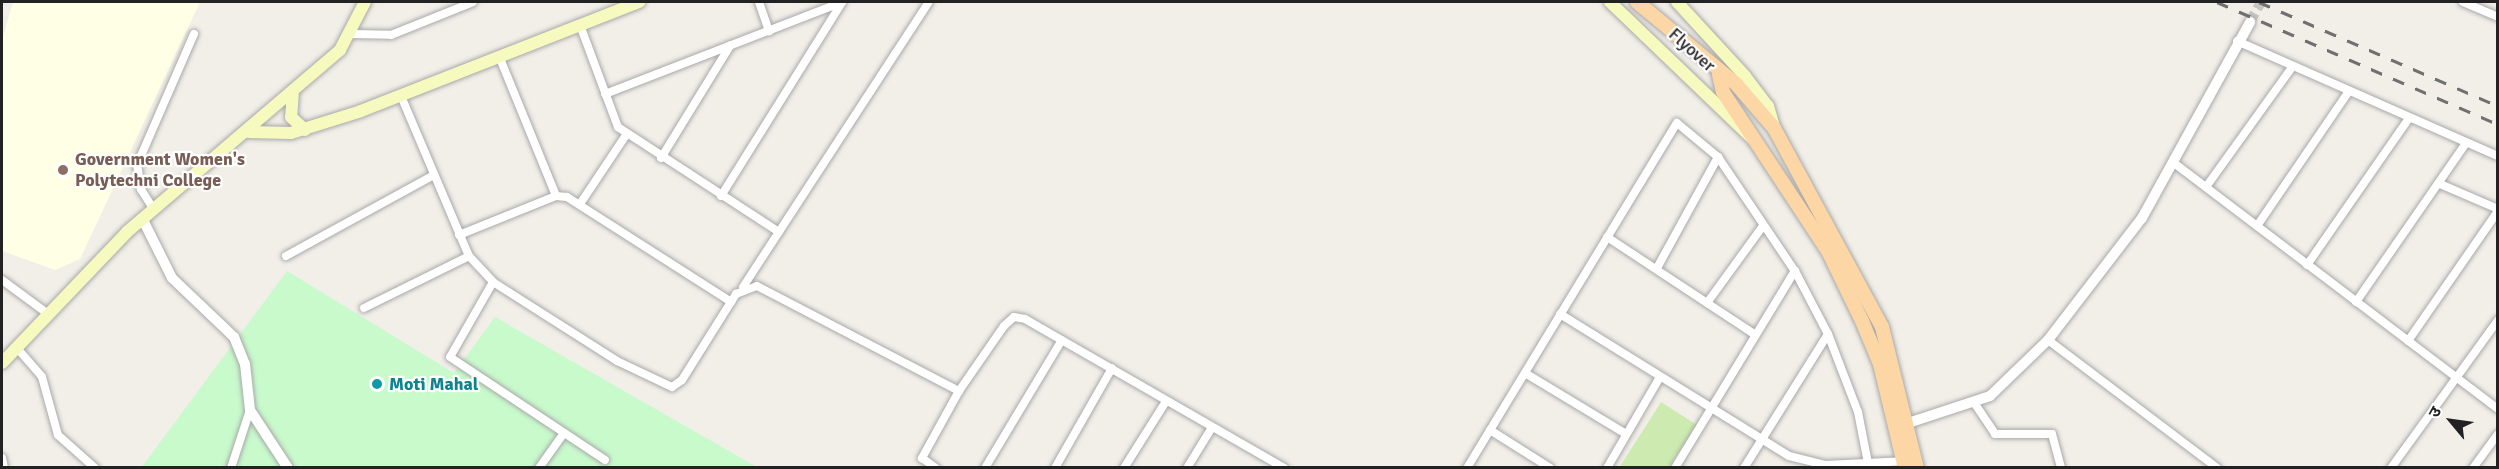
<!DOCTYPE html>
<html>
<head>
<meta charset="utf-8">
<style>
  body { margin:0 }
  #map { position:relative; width:2499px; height:469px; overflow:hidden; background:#f2efe9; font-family:Signika,"Noto Sans Devanagari",sans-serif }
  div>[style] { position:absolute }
  .education>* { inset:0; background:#ffffe5 }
  .grass>* { inset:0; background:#cdebb0 }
  .park>* { inset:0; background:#c8facc }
  .tertiary-tunnel>* { height:10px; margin-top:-5px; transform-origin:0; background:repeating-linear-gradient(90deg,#c8c6c1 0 10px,transparent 0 15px) }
  .roads { filter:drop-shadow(0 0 2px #a9a9a9) drop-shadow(0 0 2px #a9a9a9) }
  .minor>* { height:8px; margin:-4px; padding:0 4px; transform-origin:4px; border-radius:4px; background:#fff }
  .tertiary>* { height:10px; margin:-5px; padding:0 5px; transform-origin:5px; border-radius:5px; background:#fff }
  .secondary>* { height:12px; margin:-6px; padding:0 6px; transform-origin:6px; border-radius:6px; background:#f7fabf }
  .primary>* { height:14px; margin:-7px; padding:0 7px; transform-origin:7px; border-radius:7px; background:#fcd6a4 }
  .rail>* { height:3px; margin-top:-1.5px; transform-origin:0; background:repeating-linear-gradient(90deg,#707070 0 12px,transparent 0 24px) }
  .dots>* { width:16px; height:16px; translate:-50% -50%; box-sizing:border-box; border:3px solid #fff; border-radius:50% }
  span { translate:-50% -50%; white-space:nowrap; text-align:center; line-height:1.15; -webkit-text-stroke:4.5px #fff; paint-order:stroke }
  .street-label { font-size:18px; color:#222 }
  .education-label { font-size:18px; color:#785e54; font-weight:700 }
  .left { translate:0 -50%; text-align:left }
  .culture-label { font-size:18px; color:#0d838f; font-weight:700 }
  .frame { position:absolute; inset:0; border:3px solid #222; pointer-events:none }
  .north { position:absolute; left:2421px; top:391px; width:60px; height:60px; -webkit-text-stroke:4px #fff; paint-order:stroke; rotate:299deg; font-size:16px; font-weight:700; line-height:24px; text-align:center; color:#222 }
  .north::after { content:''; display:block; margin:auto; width:21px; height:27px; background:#222; clip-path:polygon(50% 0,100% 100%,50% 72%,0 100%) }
</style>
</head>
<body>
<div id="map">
  <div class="education">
    <div style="clip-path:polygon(13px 2px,200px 2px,80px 259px,55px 270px,2px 251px,2px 40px)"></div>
  </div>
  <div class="grass">
    <div style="clip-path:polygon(1661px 402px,1697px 425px,1669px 467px,1619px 468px)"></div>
  </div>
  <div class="park">
    <div style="clip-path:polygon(287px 271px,454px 373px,495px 317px,757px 467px,141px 468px)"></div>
  </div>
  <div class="tertiary-tunnel">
    <div style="left:2250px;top:22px;width:23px;rotate:-61deg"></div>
  </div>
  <div class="roads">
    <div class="minor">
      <div style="left:759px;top:2px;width:31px;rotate:71deg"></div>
      <div style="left:2463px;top:2px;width:38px;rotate:23deg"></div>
      <div style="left:580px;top:25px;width:109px;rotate:69.6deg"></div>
      <div style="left:618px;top:127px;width:192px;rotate:33.1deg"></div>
      <div style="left:352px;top:34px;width:39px;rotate:1deg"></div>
      <div style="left:391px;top:35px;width:88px;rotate:-21.9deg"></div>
      <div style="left:2237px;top:41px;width:285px;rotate:23.8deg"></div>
      <div style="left:499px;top:56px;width:151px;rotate:67.8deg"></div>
      <div style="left:605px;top:94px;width:254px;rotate:-21.2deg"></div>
      <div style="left:401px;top:96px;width:174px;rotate:67deg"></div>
      <div style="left:469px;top:256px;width:35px;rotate:47deg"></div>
      <div style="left:493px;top:282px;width:147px;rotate:32.5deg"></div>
      <div style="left:617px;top:361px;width:61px;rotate:25.3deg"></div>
      <div style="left:672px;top:387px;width:12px;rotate:-35deg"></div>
      <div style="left:682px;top:380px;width:102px;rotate:-57.9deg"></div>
      <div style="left:736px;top:294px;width:22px;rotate:-21deg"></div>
      <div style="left:757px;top:286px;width:228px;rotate:27.5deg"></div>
      <div style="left:959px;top:391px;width:77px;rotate:118.9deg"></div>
      <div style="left:922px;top:458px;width:17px;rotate:36deg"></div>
      <div style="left:661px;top:158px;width:132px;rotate:-58.4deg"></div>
      <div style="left:2174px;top:163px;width:407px;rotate:37.2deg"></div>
      <div style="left:2440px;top:184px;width:63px;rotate:23.3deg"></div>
      <div style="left:2206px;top:187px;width:149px;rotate:-54.3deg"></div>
      <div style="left:721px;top:196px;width:229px;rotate:-58deg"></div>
      <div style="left:580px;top:204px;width:83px;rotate:-56.3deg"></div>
      <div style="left:154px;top:210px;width:25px;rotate:-122deg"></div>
      <div style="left:141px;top:189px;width:24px;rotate:-99deg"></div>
      <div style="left:137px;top:165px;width:143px;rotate:-66.5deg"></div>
      <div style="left:2257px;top:226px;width:163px;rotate:-55.7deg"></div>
      <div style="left:459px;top:235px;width:105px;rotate:-21.9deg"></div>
      <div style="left:556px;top:196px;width:11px;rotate:5deg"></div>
      <div style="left:567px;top:197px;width:195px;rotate:32.6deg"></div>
      <div style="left:1607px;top:237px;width:176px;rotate:33.4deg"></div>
      <div style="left:286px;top:256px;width:166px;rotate:-28.7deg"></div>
      <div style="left:2307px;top:265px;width:179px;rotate:-55.2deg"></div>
      <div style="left:1657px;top:268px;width:127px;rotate:-61.2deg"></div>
      <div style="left:2px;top:280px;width:56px;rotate:36.3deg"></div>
      <div style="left:493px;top:282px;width:86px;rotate:119.8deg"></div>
      <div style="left:450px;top:357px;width:186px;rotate:33.6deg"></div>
      <div style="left:743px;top:287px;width:340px;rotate:-56.9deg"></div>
      <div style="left:2356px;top:302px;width:193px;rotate:-55.3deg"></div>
      <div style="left:1707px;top:303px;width:95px;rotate:-54deg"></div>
      <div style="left:364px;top:308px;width:117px;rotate:-26.3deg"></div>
      <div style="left:1560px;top:314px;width:269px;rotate:31.8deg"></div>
      <div style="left:1789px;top:456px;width:37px;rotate:14deg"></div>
      <div style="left:1825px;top:465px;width:83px;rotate:-2.8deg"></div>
      <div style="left:2048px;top:340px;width:212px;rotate:37.1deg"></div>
      <div style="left:2408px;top:341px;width:158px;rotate:-55.3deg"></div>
      <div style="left:17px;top:348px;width:38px;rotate:49deg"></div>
      <div style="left:42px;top:377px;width:60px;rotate:74.6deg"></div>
      <div style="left:58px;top:435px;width:50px;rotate:41.7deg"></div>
      <div style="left:1525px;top:373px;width:118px;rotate:31.1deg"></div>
      <div style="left:959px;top:391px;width:79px;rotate:-55.3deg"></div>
      <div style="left:1004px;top:326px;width:13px;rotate:-42deg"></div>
      <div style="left:1014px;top:317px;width:11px;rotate:10deg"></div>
      <div style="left:1025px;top:319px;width:299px;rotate:29.9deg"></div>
      <div style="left:1975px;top:404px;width:36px;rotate:56deg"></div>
      <div style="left:1995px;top:434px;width:57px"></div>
      <div style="left:2052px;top:434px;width:35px;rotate:75deg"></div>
      <div style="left:1490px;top:430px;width:71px;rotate:32.3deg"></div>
      <div style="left:2px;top:458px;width:10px;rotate:79deg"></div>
      <div style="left:231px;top:468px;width:61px;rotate:-71.9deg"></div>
      <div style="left:539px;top:468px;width:43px;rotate:-54.5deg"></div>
      <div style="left:985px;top:468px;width:149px;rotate:-59deg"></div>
      <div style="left:1055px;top:468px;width:115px;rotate:-60.3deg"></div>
      <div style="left:1124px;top:468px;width:77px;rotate:-57.8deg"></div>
      <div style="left:1187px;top:468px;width:46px;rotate:-58.4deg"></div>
      <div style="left:1467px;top:468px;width:404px;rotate:-58.7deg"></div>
      <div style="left:1677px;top:123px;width:53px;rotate:39.7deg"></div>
      <div style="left:1718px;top:157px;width:138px;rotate:56deg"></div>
      <div style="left:1795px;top:271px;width:71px;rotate:62.4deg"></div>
      <div style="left:1828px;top:334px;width:84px;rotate:69deg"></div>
      <div style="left:1858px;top:412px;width:57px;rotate:78.9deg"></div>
      <div style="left:1607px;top:468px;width:105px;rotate:-59.8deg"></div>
      <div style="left:1675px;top:468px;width:231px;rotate:-58.7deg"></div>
      <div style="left:1744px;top:468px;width:158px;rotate:-57.9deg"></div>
      <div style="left:2391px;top:468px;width:183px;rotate:-54.1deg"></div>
      <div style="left:2473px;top:468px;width:42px;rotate:-53.7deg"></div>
    </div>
    <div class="tertiary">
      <div style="left:143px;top:220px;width:65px;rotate:63.4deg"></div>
      <div style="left:172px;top:278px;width:86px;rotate:43.6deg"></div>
      <div style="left:234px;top:337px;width:29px;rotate:68deg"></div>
      <div style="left:245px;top:364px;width:46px;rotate:83.8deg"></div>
      <div style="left:250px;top:410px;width:69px;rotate:56.8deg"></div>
      <div style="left:1899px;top:426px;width:96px;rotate:-18.2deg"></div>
      <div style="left:1990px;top:396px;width:81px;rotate:-44deg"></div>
      <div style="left:2048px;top:340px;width:154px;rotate:-52.4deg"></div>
      <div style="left:2142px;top:218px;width:224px;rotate:-61.1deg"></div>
    </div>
    <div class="secondary">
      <div style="left:1610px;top:2px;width:197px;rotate:43.8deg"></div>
      <div style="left:1677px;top:2px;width:100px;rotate:47.4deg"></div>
      <div style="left:1745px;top:76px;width:38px;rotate:53deg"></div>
      <div style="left:1768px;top:106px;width:22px;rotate:74deg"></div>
      <div style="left:293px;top:91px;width:26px;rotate:94deg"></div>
      <div style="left:291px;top:117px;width:19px;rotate:43deg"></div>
      <div style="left:249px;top:132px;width:42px;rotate:1.4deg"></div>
      <div style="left:291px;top:133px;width:73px;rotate:-17.4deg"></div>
      <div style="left:361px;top:111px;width:299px;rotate:-21.4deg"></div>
      <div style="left:2px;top:363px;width:181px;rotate:-46.3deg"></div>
      <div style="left:127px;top:232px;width:280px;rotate:-40.5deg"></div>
      <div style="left:340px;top:50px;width:54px;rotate:-62.5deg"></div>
    </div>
    <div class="primary">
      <div style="left:1637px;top:2px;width:129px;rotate:39.6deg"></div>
      <div style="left:1736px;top:84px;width:58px;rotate:49.2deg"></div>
      <div style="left:1774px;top:128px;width:226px;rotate:61.5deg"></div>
      <div style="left:1882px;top:327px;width:145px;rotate:76.1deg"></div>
      <div style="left:1719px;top:75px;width:17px;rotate:77deg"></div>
      <div style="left:1723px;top:92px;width:191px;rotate:56.6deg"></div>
      <div style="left:1828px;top:251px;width:78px;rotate:64.1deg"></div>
      <div style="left:1862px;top:321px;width:47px;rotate:67.3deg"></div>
      <div style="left:1880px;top:364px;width:107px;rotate:76.5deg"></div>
    </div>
  </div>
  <div class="rail">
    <div style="left:2217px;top:2px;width:306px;rotate:23.5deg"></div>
    <div style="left:2259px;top:2px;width:261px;rotate:23.5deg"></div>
  </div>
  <div class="dots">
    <div style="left:63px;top:170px;background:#8d6e63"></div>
    <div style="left:377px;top:384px;background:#0f9aa8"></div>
  </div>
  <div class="street-label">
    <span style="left:1692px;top:50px;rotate:42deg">Flyover</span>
  </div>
  <div class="education-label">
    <span class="left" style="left:75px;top:170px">Government Women's<br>Polytechni College</span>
  </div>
  <div class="culture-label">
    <span class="left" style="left:389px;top:384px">Moti Mahal</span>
  </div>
  <div class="frame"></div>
  <div class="north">उ</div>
</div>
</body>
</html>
